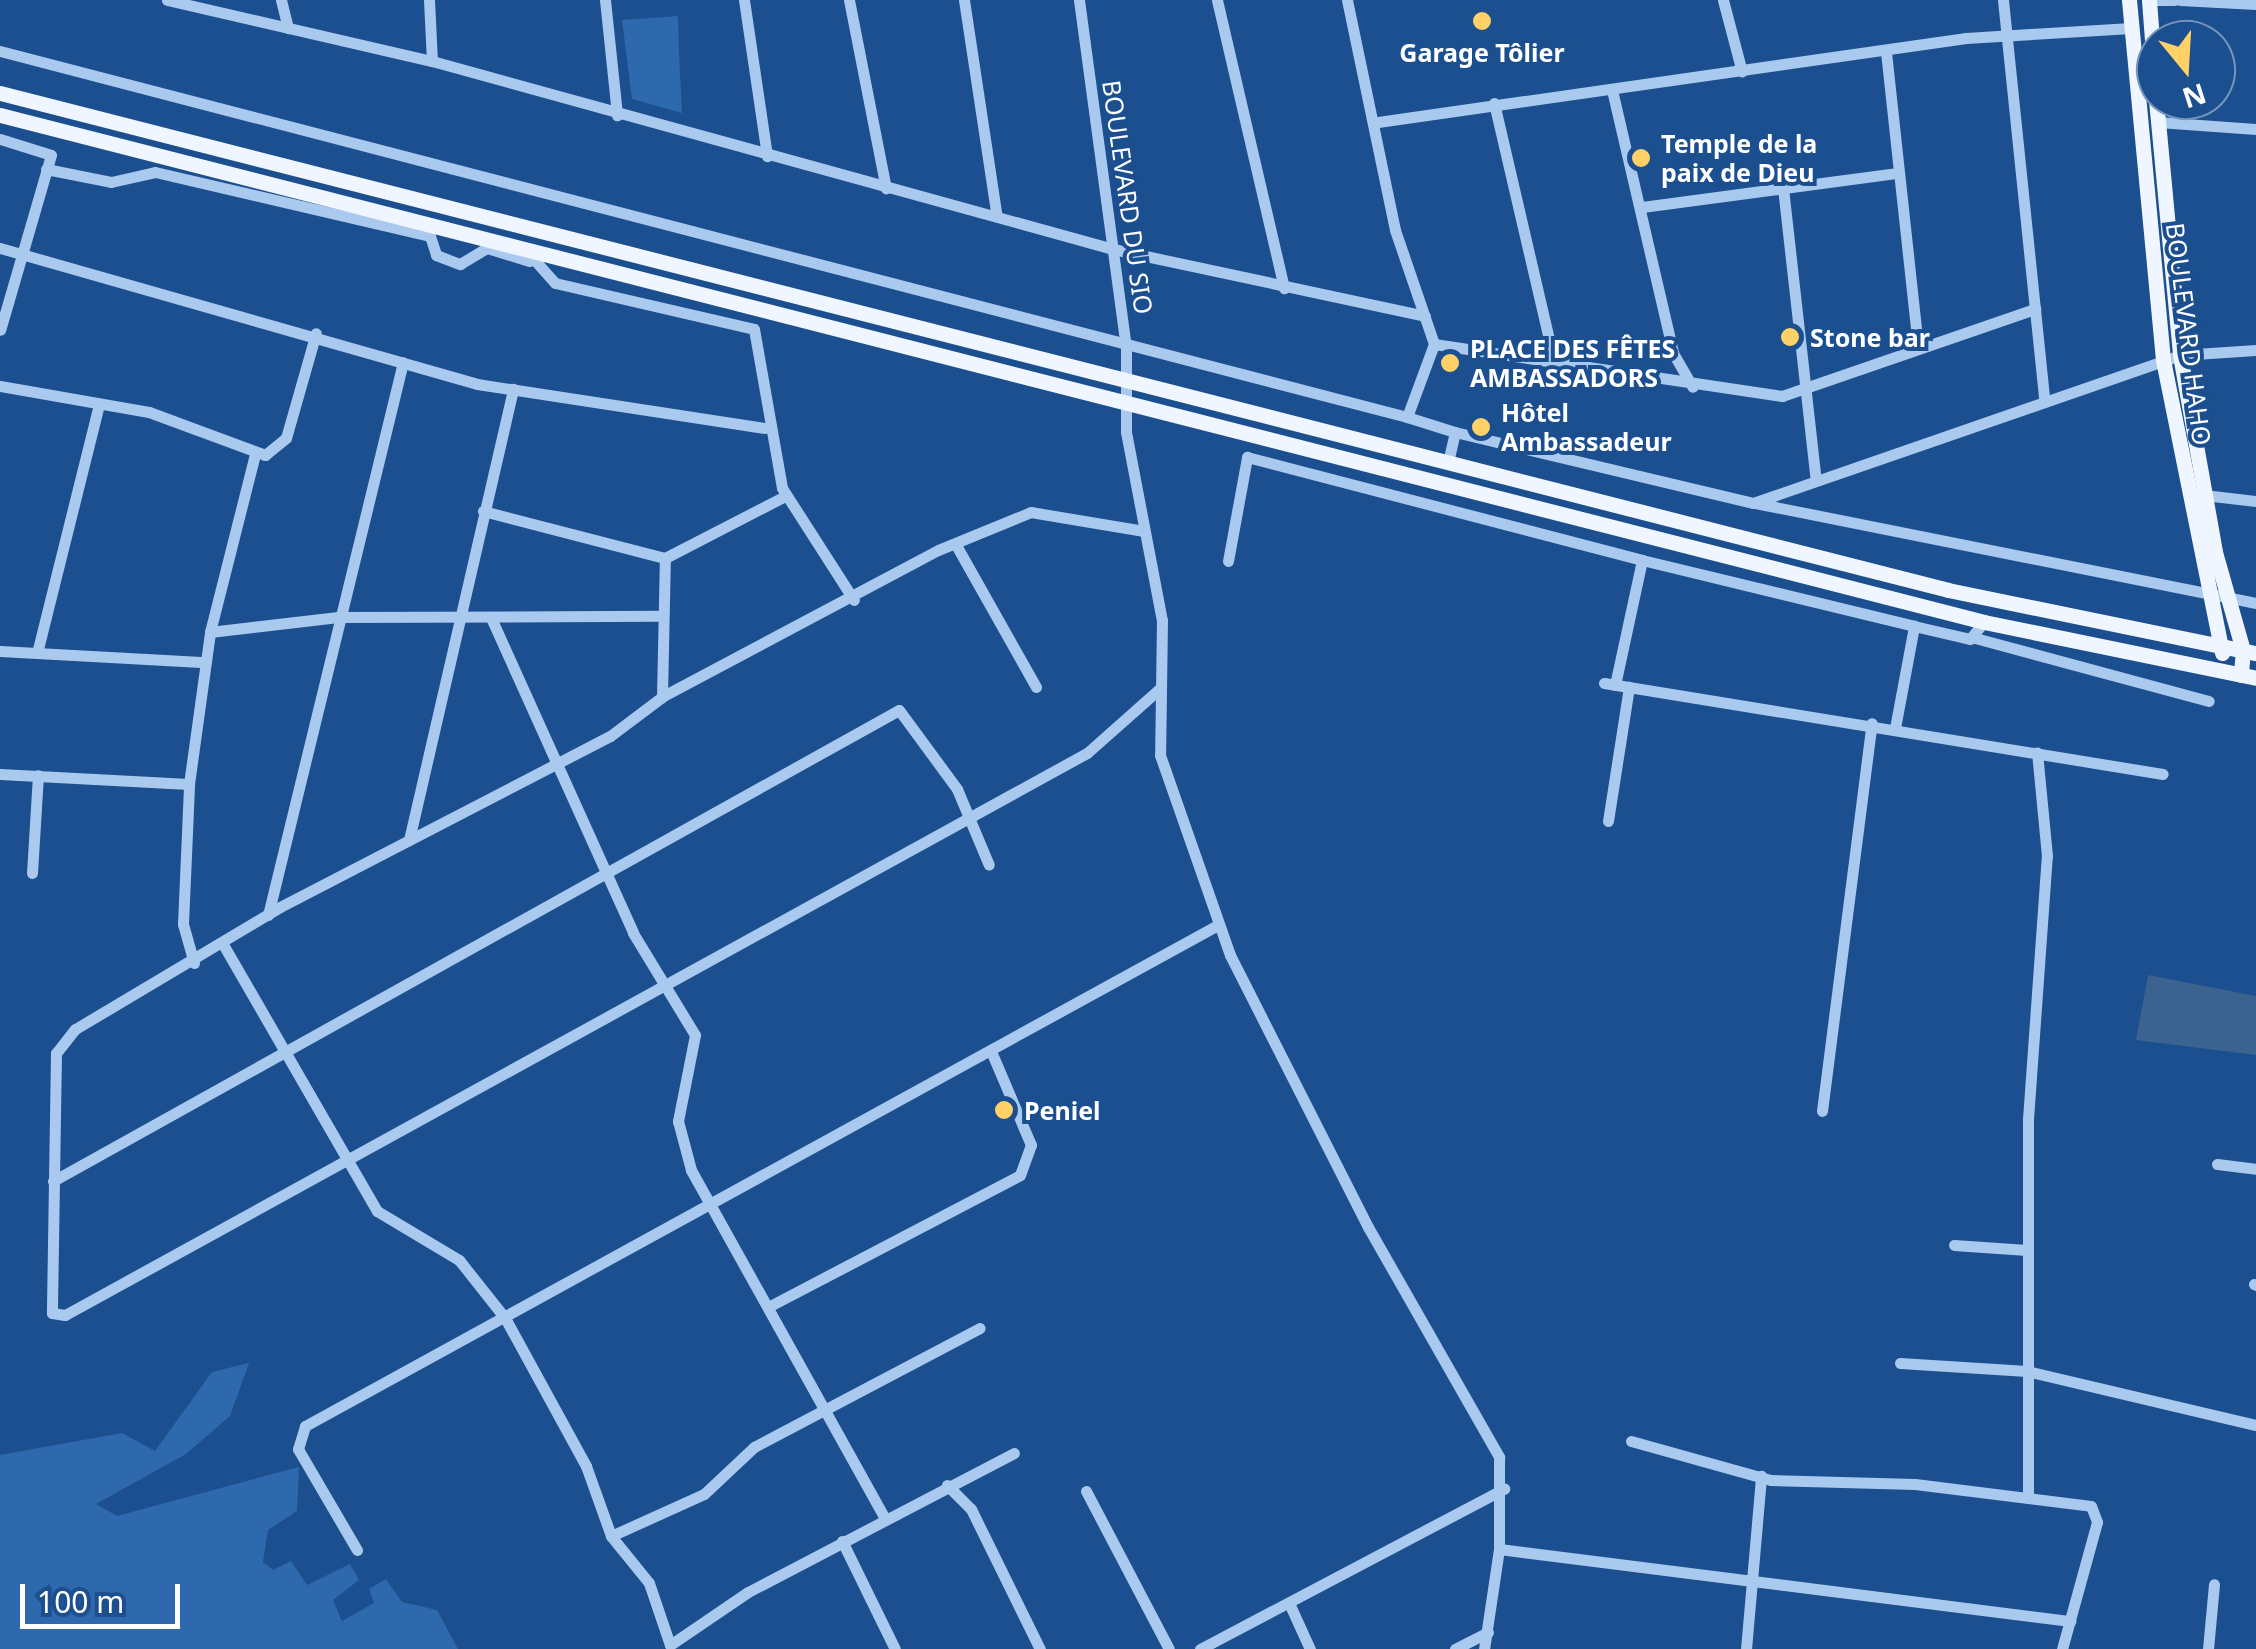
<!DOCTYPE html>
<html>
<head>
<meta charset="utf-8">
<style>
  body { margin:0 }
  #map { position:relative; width:2256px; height:1649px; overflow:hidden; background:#1b4f8f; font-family:"Noto Sans",sans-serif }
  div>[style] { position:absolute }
  .green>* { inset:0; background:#2e69ad }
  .water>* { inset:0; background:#3c6290 }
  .minor>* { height:11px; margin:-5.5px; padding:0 5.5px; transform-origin:5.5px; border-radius:5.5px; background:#a9c9ee }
  .major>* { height:15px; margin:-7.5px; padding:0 7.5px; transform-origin:7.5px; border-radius:7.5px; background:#f0f6ff }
  .dots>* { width:28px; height:28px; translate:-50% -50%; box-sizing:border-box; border:5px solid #1b4f8f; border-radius:50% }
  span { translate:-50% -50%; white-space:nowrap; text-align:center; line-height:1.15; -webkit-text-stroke:8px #1b4f8f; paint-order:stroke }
  .poi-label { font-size:25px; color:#fff; font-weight:700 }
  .left { translate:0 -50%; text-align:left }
  .street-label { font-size:25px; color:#fff }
  .north { position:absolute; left:2136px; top:20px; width:100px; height:100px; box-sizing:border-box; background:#1b4f8f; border:2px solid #7695bc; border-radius:50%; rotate:162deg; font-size:28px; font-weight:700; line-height:40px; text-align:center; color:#fff }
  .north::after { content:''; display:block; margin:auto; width:35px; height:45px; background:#ffd166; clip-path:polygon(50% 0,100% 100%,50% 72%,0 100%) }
  .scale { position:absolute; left:20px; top:1584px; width:160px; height:45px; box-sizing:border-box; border:5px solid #fff; border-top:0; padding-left:12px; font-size:30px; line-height:35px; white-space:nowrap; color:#fff; -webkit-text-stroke:8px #1b4f8f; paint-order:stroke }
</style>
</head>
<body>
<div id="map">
  <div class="green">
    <div style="clip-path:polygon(678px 16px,679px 53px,682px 113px,632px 99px,622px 20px)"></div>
    <div style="clip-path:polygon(249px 1363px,230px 1416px,186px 1454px,96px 1504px,117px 1516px,299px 1467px,297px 1511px,268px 1530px,263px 1562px,273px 1570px,291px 1561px,307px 1585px,350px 1564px,359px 1580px,333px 1600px,342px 1621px,374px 1603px,369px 1589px,386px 1579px,402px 1602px,437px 1610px,458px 1649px,0 1649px,0 1455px,122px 1433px,155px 1451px,212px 1372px)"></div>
  </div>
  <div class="water">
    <div style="clip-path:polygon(2148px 975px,2256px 996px,2256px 1055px,2136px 1040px)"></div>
  </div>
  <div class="minor">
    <div style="left:167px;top:0;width:272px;rotate:13deg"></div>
    <div style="left:432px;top:61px;width:706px;rotate:15.43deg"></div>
    <div style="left:1113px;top:249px;width:319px;rotate:12.1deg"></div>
    <div style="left:281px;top:0;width:29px;rotate:76deg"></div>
    <div style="left:429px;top:0;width:61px;rotate:87.2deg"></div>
    <div style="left:605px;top:0;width:116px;rotate:84deg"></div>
    <div style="left:744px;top:0;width:158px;rotate:81.6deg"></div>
    <div style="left:849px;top:0;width:192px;rotate:78.9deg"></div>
    <div style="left:964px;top:0;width:219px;rotate:81.4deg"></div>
    <div style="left:1079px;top:0;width:351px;rotate:82.3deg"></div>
    <div style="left:1126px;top:348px;width:84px;rotate:90deg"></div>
    <div style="left:1126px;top:432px;width:191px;rotate:79.2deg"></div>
    <div style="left:1162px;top:620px;width:135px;rotate:90.8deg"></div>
    <div style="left:1160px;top:755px;width:212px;rotate:70.7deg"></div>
    <div style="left:1230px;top:955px;width:305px;rotate:63.1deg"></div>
    <div style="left:1368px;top:1227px;width:265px;rotate:60.3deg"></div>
    <div style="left:1499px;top:1457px;width:92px;rotate:90deg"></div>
    <div style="left:1499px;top:1549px;width:101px;rotate:98.5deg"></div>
    <div style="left:1217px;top:0;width:296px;rotate:76.9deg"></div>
    <div style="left:1347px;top:0;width:235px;rotate:78.2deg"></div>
    <div style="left:1395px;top:230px;width:120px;rotate:71.1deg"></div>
    <div style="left:1434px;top:344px;width:78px;rotate:110.3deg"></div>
    <div style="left:1407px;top:417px;width:50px;rotate:17.4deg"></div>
    <div style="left:1455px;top:432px;width:28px;rotate:103deg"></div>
    <div style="left:1723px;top:0;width:74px;rotate:75.2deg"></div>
    <div style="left:2003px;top:0;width:400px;rotate:84.1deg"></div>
    <div style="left:2149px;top:0;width:25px"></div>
    <div style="left:2180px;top:0;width:76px;rotate:3deg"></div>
    <div style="left:0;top:51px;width:1454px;rotate:14.58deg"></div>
    <div style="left:1886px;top:52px;width:297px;rotate:83.8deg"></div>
    <div style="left:1612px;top:90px;width:270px;rotate:76.9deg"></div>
    <div style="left:1673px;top:353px;width:39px;rotate:60deg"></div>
    <div style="left:1494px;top:103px;width:269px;rotate:76.9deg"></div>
    <div style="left:1378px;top:122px;width:594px;rotate:-8.13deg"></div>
    <div style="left:1966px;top:38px;width:165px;rotate:-3.5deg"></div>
    <div style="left:2158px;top:122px;width:98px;rotate:4.1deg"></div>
    <div style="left:0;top:139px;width:53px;rotate:17.4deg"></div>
    <div style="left:51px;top:155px;width:182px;rotate:106.2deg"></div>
    <div style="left:46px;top:169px;width:66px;rotate:11.3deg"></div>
    <div style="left:111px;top:182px;width:45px;rotate:-12.8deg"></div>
    <div style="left:155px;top:172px;width:282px;rotate:13.1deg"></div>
    <div style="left:430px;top:236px;width:20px;rotate:72deg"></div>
    <div style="left:436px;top:255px;width:26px;rotate:21deg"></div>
    <div style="left:460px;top:264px;width:31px;rotate:-31deg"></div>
    <div style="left:487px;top:248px;width:44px;rotate:17.2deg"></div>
    <div style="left:1783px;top:188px;width:294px;rotate:83.6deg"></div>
    <div style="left:1642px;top:207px;width:258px;rotate:-7.6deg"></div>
    <div style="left:523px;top:247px;width:48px;rotate:48.4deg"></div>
    <div style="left:555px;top:283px;width:204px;rotate:13deg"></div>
    <div style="left:754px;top:329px;width:161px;rotate:80deg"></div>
    <div style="left:782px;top:488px;width:133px;rotate:57.3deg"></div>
    <div style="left:0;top:248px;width:496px;rotate:15.9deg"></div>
    <div style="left:477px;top:384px;width:291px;rotate:8.7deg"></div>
    <div style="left:1434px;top:344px;width:352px;rotate:8.5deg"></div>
    <div style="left:1782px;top:396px;width:268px;rotate:-19deg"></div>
    <div style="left:0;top:386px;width:151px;rotate:9.9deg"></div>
    <div style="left:149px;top:412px;width:124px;rotate:20.3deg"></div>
    <div style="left:265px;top:455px;width:27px;rotate:-39deg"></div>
    <div style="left:286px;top:438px;width:109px;rotate:-74.1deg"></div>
    <div style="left:1455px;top:432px;width:306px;rotate:13.4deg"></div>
    <div style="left:1753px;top:503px;width:452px;rotate:-19.1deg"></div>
    <div style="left:2180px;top:355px;width:76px;rotate:-3.8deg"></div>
    <div style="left:2204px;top:495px;width:52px;rotate:6.6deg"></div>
    <div style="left:1755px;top:503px;width:511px;rotate:11.29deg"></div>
    <div style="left:483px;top:511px;width:188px;rotate:14.5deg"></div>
    <div style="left:665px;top:558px;width:135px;rotate:-27.3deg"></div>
    <div style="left:1144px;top:531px;width:115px;rotate:-170.5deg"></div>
    <div style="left:1031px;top:512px;width:100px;rotate:157.8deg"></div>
    <div style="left:938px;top:550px;width:313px;rotate:152deg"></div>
    <div style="left:662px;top:697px;width:65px;rotate:143.1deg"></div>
    <div style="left:610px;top:736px;width:372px;rotate:152.6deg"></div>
    <div style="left:280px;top:907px;width:239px;rotate:149.2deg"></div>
    <div style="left:75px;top:1029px;width:31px;rotate:128deg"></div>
    <div style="left:56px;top:1053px;width:260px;rotate:90.9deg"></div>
    <div style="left:52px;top:1313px;width:13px;rotate:9deg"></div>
    <div style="left:65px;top:1315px;width:1166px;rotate:-28.81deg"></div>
    <div style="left:1087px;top:753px;width:96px;rotate:-41.6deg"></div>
    <div style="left:956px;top:545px;width:163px;rotate:60.6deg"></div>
    <div style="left:1228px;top:561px;width:106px;rotate:-79.6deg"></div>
    <div style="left:1247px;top:457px;width:408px;rotate:14.6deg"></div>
    <div style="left:492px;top:620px;width:343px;rotate:65.7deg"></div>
    <div style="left:633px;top:933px;width:119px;rotate:58.7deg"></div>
    <div style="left:695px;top:1035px;width:88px;rotate:101.2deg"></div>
    <div style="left:678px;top:1121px;width:51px;rotate:75.1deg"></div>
    <div style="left:691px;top:1170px;width:397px;rotate:60.9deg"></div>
    <div style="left:210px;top:632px;width:129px;rotate:-6.7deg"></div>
    <div style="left:338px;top:617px;width:323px;rotate:-0.2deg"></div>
    <div style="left:1975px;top:638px;width:242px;rotate:15.1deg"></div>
    <div style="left:0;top:651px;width:206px;rotate:3.1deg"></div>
    <div style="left:37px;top:653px;width:257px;rotate:-76deg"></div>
    <div style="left:1604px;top:683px;width:566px;rotate:9.25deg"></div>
    <div style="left:1615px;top:685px;width:128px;rotate:-77.8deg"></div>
    <div style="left:1642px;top:560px;width:280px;rotate:13.6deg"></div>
    <div style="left:662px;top:697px;width:139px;rotate:-88.8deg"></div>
    <div style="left:1895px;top:728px;width:104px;rotate:-79.4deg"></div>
    <div style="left:1914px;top:626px;width:57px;rotate:13.1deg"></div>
    <div style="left:1970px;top:639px;width:22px;rotate:-51deg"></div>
    <div style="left:0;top:774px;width:189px;rotate:3deg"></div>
    <div style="left:1608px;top:821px;width:136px;rotate:-81.1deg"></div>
    <div style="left:409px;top:840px;width:463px;rotate:-77deg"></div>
    <div style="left:32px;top:873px;width:98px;rotate:-86.5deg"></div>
    <div style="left:268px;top:915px;width:569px;rotate:-76.28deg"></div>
    <div style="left:224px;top:946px;width:306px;rotate:60deg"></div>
    <div style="left:377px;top:1211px;width:96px;rotate:30.9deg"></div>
    <div style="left:459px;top:1260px;width:74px;rotate:51.6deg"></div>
    <div style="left:505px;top:1318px;width:169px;rotate:61.3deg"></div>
    <div style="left:586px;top:1466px;width:74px;rotate:70.3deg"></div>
    <div style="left:611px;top:1536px;width:60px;rotate:51deg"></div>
    <div style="left:649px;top:1583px;width:65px;rotate:71.3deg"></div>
    <div style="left:670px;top:1645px;width:94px;rotate:-34.2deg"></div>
    <div style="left:748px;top:1592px;width:300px;rotate:-27.6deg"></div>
    <div style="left:194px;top:963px;width:41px;rotate:-105.8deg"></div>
    <div style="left:183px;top:924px;width:140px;rotate:-87.5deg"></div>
    <div style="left:189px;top:784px;width:153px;rotate:-82.1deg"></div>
    <div style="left:210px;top:632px;width:184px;rotate:-75.8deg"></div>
    <div style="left:1822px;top:1111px;width:391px;rotate:-82.7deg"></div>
    <div style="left:2217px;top:1164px;width:39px;rotate:7deg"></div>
    <div style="left:53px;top:1181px;width:968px;rotate:-29.11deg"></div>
    <div style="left:899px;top:710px;width:98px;rotate:53.7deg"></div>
    <div style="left:957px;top:789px;width:82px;rotate:67.2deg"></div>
    <div style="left:1954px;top:1245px;width:73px;rotate:3.9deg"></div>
    <div style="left:2254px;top:1284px;width:2px;rotate:27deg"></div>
    <div style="left:768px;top:1307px;width:284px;rotate:-27.6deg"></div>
    <div style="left:1020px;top:1175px;width:32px;rotate:-70deg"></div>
    <div style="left:1031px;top:1145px;width:102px;rotate:-113.1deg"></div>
    <div style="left:1900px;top:1363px;width:127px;rotate:3.6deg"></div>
    <div style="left:2027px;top:1371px;width:235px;rotate:13.3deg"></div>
    <div style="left:1631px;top:1441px;width:145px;rotate:15.6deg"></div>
    <div style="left:1771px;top:1480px;width:144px;rotate:1.6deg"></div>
    <div style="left:1915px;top:1484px;width:177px;rotate:7.1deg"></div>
    <div style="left:2091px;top:1506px;width:17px;rotate:69deg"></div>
    <div style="left:2097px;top:1522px;width:132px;rotate:105.4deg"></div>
    <div style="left:947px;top:1485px;width:34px;rotate:45deg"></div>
    <div style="left:971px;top:1509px;width:156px;rotate:63.8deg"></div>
    <div style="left:1086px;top:1491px;width:178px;rotate:62.3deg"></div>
    <div style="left:2028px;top:1498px;width:379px;rotate:-90deg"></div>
    <div style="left:2028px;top:1119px;width:264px;rotate:-85.9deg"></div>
    <div style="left:2047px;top:856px;width:104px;rotate:-95.5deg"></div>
    <div style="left:611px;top:1536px;width:102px;rotate:-24.3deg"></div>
    <div style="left:704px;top:1494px;width:69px;rotate:-43.2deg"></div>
    <div style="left:754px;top:1447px;width:255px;rotate:-27.8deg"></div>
    <div style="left:842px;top:1541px;width:120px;rotate:63.9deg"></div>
    <div style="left:1499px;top:1549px;width:576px;rotate:7.19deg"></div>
    <div style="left:357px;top:1550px;width:117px;rotate:-120.3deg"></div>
    <div style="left:298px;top:1449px;width:24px;rotate:-73deg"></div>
    <div style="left:305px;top:1426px;width:1041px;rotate:-28.76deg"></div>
    <div style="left:1289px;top:1603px;width:51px;rotate:65.5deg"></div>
    <div style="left:1200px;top:1649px;width:344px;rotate:-27.8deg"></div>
    <div style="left:1455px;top:1649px;width:37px;rotate:-27deg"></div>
    <div style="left:1746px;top:1649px;width:174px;rotate:-85deg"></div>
    <div style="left:2208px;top:1649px;width:65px;rotate:-84.7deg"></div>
  </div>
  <div class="major">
    <div style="left:2129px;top:0;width:362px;rotate:84.6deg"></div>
    <div style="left:2163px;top:360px;width:299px;rotate:78.6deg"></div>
    <div style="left:2149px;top:0;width:94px;rotate:85.7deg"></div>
    <div style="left:0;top:93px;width:2010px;rotate:14.31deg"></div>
    <div style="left:1948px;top:590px;width:314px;rotate:11.6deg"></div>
    <div style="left:2156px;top:100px;width:256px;rotate:84.6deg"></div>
    <div style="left:2180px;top:355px;width:200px;rotate:79.9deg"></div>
    <div style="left:2215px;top:552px;width:102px;rotate:74.1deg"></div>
    <div style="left:2243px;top:650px;width:25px;rotate:95deg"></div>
    <div style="left:0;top:115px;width:2048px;rotate:14.33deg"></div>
    <div style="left:1984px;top:622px;width:278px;rotate:11.6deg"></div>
  </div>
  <div class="dots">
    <div style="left:1482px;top:21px;background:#ffd166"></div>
    <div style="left:1641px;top:158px;background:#ffd166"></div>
    <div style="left:1790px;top:337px;background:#ffd166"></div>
    <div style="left:1450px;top:363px;background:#ffd166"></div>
    <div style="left:1481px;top:427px;background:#ffd166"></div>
    <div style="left:1004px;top:1110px;background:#ffd166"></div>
  </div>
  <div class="poi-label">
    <span style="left:1482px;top:52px">Garage Tôlier</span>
    <span class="left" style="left:1661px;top:158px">Temple de la<br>paix de Dieu</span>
    <span class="left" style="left:1810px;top:337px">Stone bar</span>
    <span class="left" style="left:1470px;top:363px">PLACE DES FÊTES<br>AMBASSADORS</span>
    <span class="left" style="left:1501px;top:427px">Hôtel<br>Ambassadeur</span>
    <span class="left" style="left:1024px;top:1110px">Peniel</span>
  </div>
  <div class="street-label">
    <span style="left:1128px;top:197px;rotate:82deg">BOULEVARD DU SIO</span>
    <span style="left:2189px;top:334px;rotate:83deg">BOULEVARD HAHO</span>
  </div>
  <div class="north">N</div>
  <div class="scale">100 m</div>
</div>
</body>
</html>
